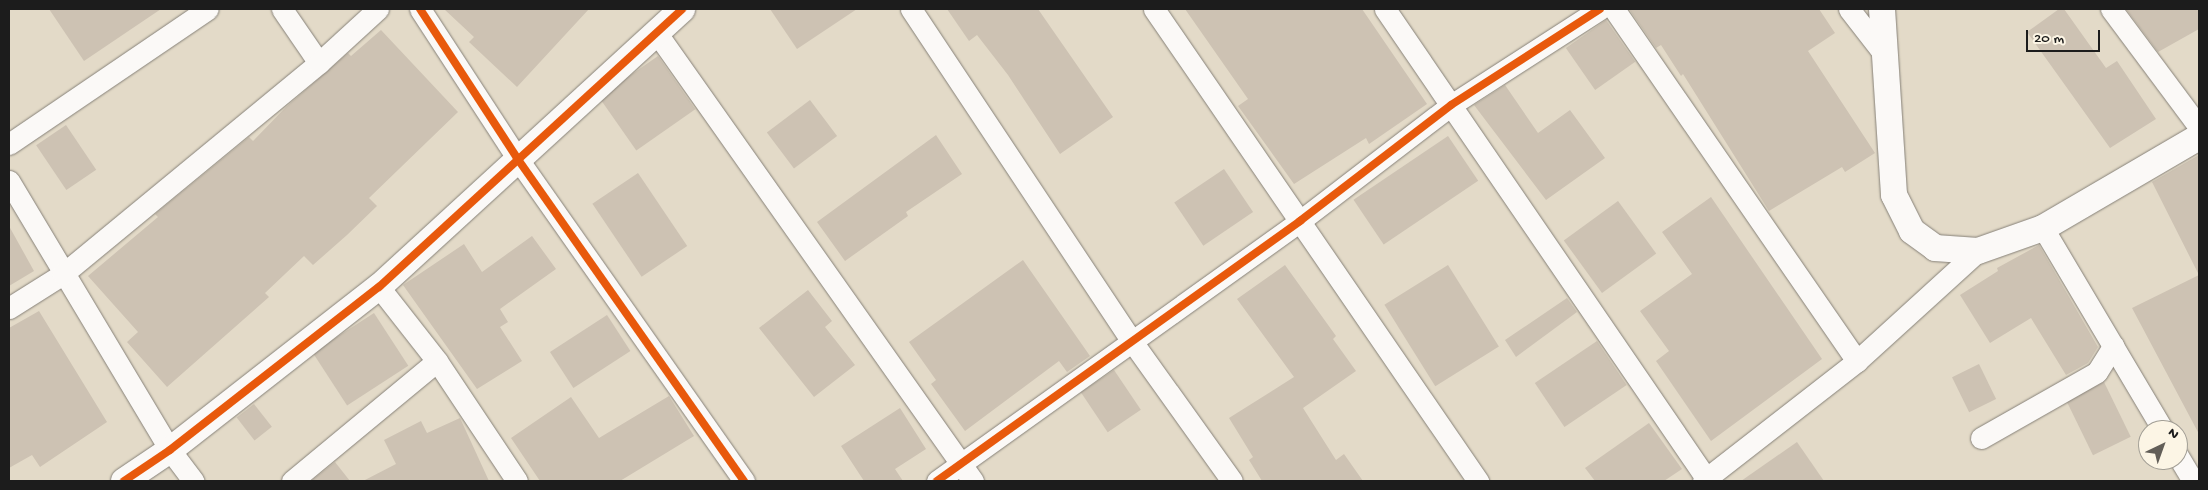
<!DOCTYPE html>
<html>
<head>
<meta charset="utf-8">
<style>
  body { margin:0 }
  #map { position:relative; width:2208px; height:490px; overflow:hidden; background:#e3dac8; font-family:"Gochi Hand",sans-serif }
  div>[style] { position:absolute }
  .building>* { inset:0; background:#cdc2b3; transform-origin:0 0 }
  .roads { filter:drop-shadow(0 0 1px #868178) drop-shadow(0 0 1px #868178) }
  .minor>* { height:21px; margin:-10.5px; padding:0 10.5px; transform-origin:10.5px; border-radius:10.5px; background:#fbf9f7 }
  .tertiary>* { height:26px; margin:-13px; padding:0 13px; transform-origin:13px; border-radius:13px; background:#fbf9f7 }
  .cycleway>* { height:8px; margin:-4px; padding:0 4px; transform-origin:4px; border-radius:4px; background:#e8590c }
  span { translate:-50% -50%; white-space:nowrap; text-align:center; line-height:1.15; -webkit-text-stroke:5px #fcf5e5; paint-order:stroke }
  .frame { position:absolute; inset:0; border:10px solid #1c1c1c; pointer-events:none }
  .north { position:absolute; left:2138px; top:420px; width:50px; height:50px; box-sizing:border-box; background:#fcf5e5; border:1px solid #a29e95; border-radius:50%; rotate:42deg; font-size:14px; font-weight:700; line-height:20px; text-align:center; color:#1c1c1c }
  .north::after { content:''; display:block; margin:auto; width:18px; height:22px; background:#625e58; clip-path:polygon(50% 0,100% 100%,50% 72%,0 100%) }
  .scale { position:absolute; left:2026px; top:30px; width:74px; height:22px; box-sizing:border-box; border:2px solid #1c1c1c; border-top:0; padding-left:6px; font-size:15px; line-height:18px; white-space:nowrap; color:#1c1c1c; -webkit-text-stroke:4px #fcf5e5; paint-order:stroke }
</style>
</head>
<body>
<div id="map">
  <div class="building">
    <div style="clip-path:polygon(49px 9px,161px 9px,84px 61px)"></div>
    <div style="clip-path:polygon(444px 9px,589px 9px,517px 87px,469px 42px,474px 37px)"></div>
    <div style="clip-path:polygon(770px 9px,857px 9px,797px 49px)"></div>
    <div style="clip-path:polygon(947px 9px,1038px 9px,1113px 117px,1060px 154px,1008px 75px,977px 35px,969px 41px)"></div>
    <div style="clip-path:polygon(1185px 9px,1362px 9px,1427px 104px,1369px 144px,1366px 138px,1294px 184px,1238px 106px,1248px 99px)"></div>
    <div style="clip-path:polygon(1629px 9px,1819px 9px,1835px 33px,1808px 51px,1875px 153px,1845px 172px,1842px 167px,1769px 211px,1683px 74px,1681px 76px,1661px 45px,1656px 48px)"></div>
    <div style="clip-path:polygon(2059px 9px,2064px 9px,2106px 68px,2117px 61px,2156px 119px,2110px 148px,2027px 32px)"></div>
    <div style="clip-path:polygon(2126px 9px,2199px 9px,2199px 29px,2158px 52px)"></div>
    <div style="left:1606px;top:20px;width:51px;height:49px;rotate:55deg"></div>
    <div style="clip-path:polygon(381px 30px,458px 112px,369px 198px,377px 206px,347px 235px,313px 265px,304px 256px,265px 293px,269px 297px,167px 387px,127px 342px,138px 332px,88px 276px,158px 217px,155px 214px,249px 137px,253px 141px,286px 107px,348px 53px,351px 56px)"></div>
    <div style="left:658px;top:56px;width:65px;height:72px;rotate:55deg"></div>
    <div style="clip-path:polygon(1505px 85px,1538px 133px,1570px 110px,1605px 158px,1546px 200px,1474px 105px)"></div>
    <div style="left:810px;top:100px;width:45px;height:54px;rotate:53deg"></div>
    <div style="left:66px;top:125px;width:54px;height:36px;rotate:56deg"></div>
    <div style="clip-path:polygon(936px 135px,962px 174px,906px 212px,908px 216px,845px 261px,817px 222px)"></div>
    <div style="left:1448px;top:136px;width:54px;height:114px;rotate:56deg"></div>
    <div style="clip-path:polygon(2199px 155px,2199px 434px,2132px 308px,2199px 275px,2152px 182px)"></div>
    <div style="left:1224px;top:169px;width:52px;height:60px;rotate:56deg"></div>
    <div style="left:638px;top:173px;width:88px;height:55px;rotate:56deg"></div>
    <div style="clip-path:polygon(1711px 197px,1822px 359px,1711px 441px,1656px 361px,1669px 351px,1640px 311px,1692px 274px,1662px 232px)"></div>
    <div style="left:1618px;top:201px;width:65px;height:67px;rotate:54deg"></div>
    <div style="clip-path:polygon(9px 226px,34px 271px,9px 286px)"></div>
    <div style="clip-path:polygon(532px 236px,556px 269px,500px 309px,508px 322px,500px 327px,522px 361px,477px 389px,403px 285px,464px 244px,482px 272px)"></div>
    <div style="clip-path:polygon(2039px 245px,2098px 347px,2088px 363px,2066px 375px,2031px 318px,1990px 343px,1960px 295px,1998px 271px,1997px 268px)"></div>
    <div style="clip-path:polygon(1023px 260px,1090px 356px,1067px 372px,1059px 361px,965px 431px,931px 384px,936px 380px,909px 342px)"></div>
    <div style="clip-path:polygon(1285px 265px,1336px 336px,1333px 339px,1356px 371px,1303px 408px,1336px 460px,1344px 454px,1363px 481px,1262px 481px,1249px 460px,1253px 457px,1229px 418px,1294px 377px,1237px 299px)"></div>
    <div style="left:1448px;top:265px;width:96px;height:75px;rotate:58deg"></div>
    <div style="clip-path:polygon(808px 290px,832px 321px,825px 327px,855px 365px,814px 397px,759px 328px)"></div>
    <div style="clip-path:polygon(1567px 298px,1577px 312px,1516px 357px,1505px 340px)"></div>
    <div style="clip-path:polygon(39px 311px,107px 422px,40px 467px,32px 455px,9px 468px,9px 328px)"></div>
    <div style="left:374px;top:313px;width:63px;height:73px;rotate:57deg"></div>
    <div style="left:607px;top:315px;width:43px;height:68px;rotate:57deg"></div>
    <div style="left:1597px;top:341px;width:53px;height:75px;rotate:56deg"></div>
    <div style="left:1979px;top:364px;width:39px;height:30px;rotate:64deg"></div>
    <div style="left:1114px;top:370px;width:48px;height:40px;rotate:56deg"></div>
    <div style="left:2104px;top:382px;width:61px;height:42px;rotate:64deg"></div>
    <div style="clip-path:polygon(669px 396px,694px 436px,620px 481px,540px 481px,511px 438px,571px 397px,599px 438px)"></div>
    <div style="left:254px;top:404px;width:29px;height:22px;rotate:52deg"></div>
    <div style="clip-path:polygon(900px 408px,926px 449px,895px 469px,903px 481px,864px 481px,841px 446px)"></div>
    <div style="clip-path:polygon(460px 418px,489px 481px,363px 481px,396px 464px,384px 440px,421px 421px,427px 433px)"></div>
    <div style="clip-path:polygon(1649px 423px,1682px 469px,1664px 481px,1595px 481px,1585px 468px)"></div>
    <div style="clip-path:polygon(1797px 442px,1824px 481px,1741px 481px)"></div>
    <div style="clip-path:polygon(335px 462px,350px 481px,311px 481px)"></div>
  </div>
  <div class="roads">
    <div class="minor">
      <div style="left:282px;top:9px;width:65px;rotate:55.6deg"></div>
      <div style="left:420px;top:9px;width:178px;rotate:56.9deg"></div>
      <div style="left:517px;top:158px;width:395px;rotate:54.9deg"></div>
      <div style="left:911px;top:9px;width:397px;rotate:56.4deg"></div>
      <div style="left:1131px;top:340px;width:173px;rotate:54.4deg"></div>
      <div style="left:1154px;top:9px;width:573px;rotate:55.53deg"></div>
      <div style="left:1385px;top:9px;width:572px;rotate:55.62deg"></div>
      <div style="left:1614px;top:9px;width:428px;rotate:55.4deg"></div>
      <div style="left:1849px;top:9px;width:57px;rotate:52.1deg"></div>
      <div style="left:2111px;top:9px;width:147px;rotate:53.3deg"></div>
      <div style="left:656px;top:32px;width:550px;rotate:54.78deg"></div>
      <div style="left:9px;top:144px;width:240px;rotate:-34.2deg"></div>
      <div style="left:9px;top:181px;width:313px;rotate:59.1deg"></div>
      <div style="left:170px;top:450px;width:39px;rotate:53deg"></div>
      <div style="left:2043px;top:228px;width:235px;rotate:59.3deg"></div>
      <div style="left:379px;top:287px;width:94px;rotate:51.9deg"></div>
      <div style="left:437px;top:361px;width:144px;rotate:56.3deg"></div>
      <div style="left:9px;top:308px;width:64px;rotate:-32.2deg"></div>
      <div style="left:63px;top:274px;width:332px;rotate:-39.5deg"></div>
      <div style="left:319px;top:63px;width:80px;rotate:-42.5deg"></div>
      <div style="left:1981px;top:438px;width:133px;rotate:-29.6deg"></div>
      <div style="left:2097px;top:372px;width:31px;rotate:-58deg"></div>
      <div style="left:2178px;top:456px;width:29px;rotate:59deg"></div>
      <div style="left:292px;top:481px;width:188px;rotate:-39.6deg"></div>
      <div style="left:937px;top:481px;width:447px;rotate:-35.6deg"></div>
      <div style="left:1300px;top:221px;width:190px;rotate:-37.5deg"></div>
      <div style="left:1451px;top:105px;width:177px;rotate:-32.8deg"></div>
      <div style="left:1703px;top:481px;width:195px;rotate:-37.9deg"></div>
      <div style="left:1857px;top:361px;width:164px;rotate:-42.3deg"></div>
    </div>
    <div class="tertiary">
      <div style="left:1882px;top:9px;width:186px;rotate:86.3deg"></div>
      <div style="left:1894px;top:195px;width:40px;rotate:63.4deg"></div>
      <div style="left:1912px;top:231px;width:29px;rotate:36deg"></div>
      <div style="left:1935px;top:248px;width:43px;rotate:4deg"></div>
      <div style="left:1978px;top:251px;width:69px;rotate:-19.5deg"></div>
      <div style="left:2043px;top:228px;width:181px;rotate:-30.3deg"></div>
      <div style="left:124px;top:481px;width:55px;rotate:-34deg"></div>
      <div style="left:170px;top:450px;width:265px;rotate:-38deg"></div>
      <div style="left:379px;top:287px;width:411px;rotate:-42.5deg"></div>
    </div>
  </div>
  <div class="cycleway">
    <div style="left:420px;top:9px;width:178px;rotate:56.9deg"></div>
    <div style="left:517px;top:158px;width:395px;rotate:54.9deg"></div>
    <div style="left:124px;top:481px;width:55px;rotate:-34deg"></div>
    <div style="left:170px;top:450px;width:265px;rotate:-38deg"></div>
    <div style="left:379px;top:287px;width:411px;rotate:-42.5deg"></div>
    <div style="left:937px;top:481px;width:447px;rotate:-35.6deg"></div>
    <div style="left:1300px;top:221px;width:190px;rotate:-37.5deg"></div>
    <div style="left:1451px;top:105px;width:177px;rotate:-32.8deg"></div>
  </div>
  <div class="frame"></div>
  <div class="north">N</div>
  <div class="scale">20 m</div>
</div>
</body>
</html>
